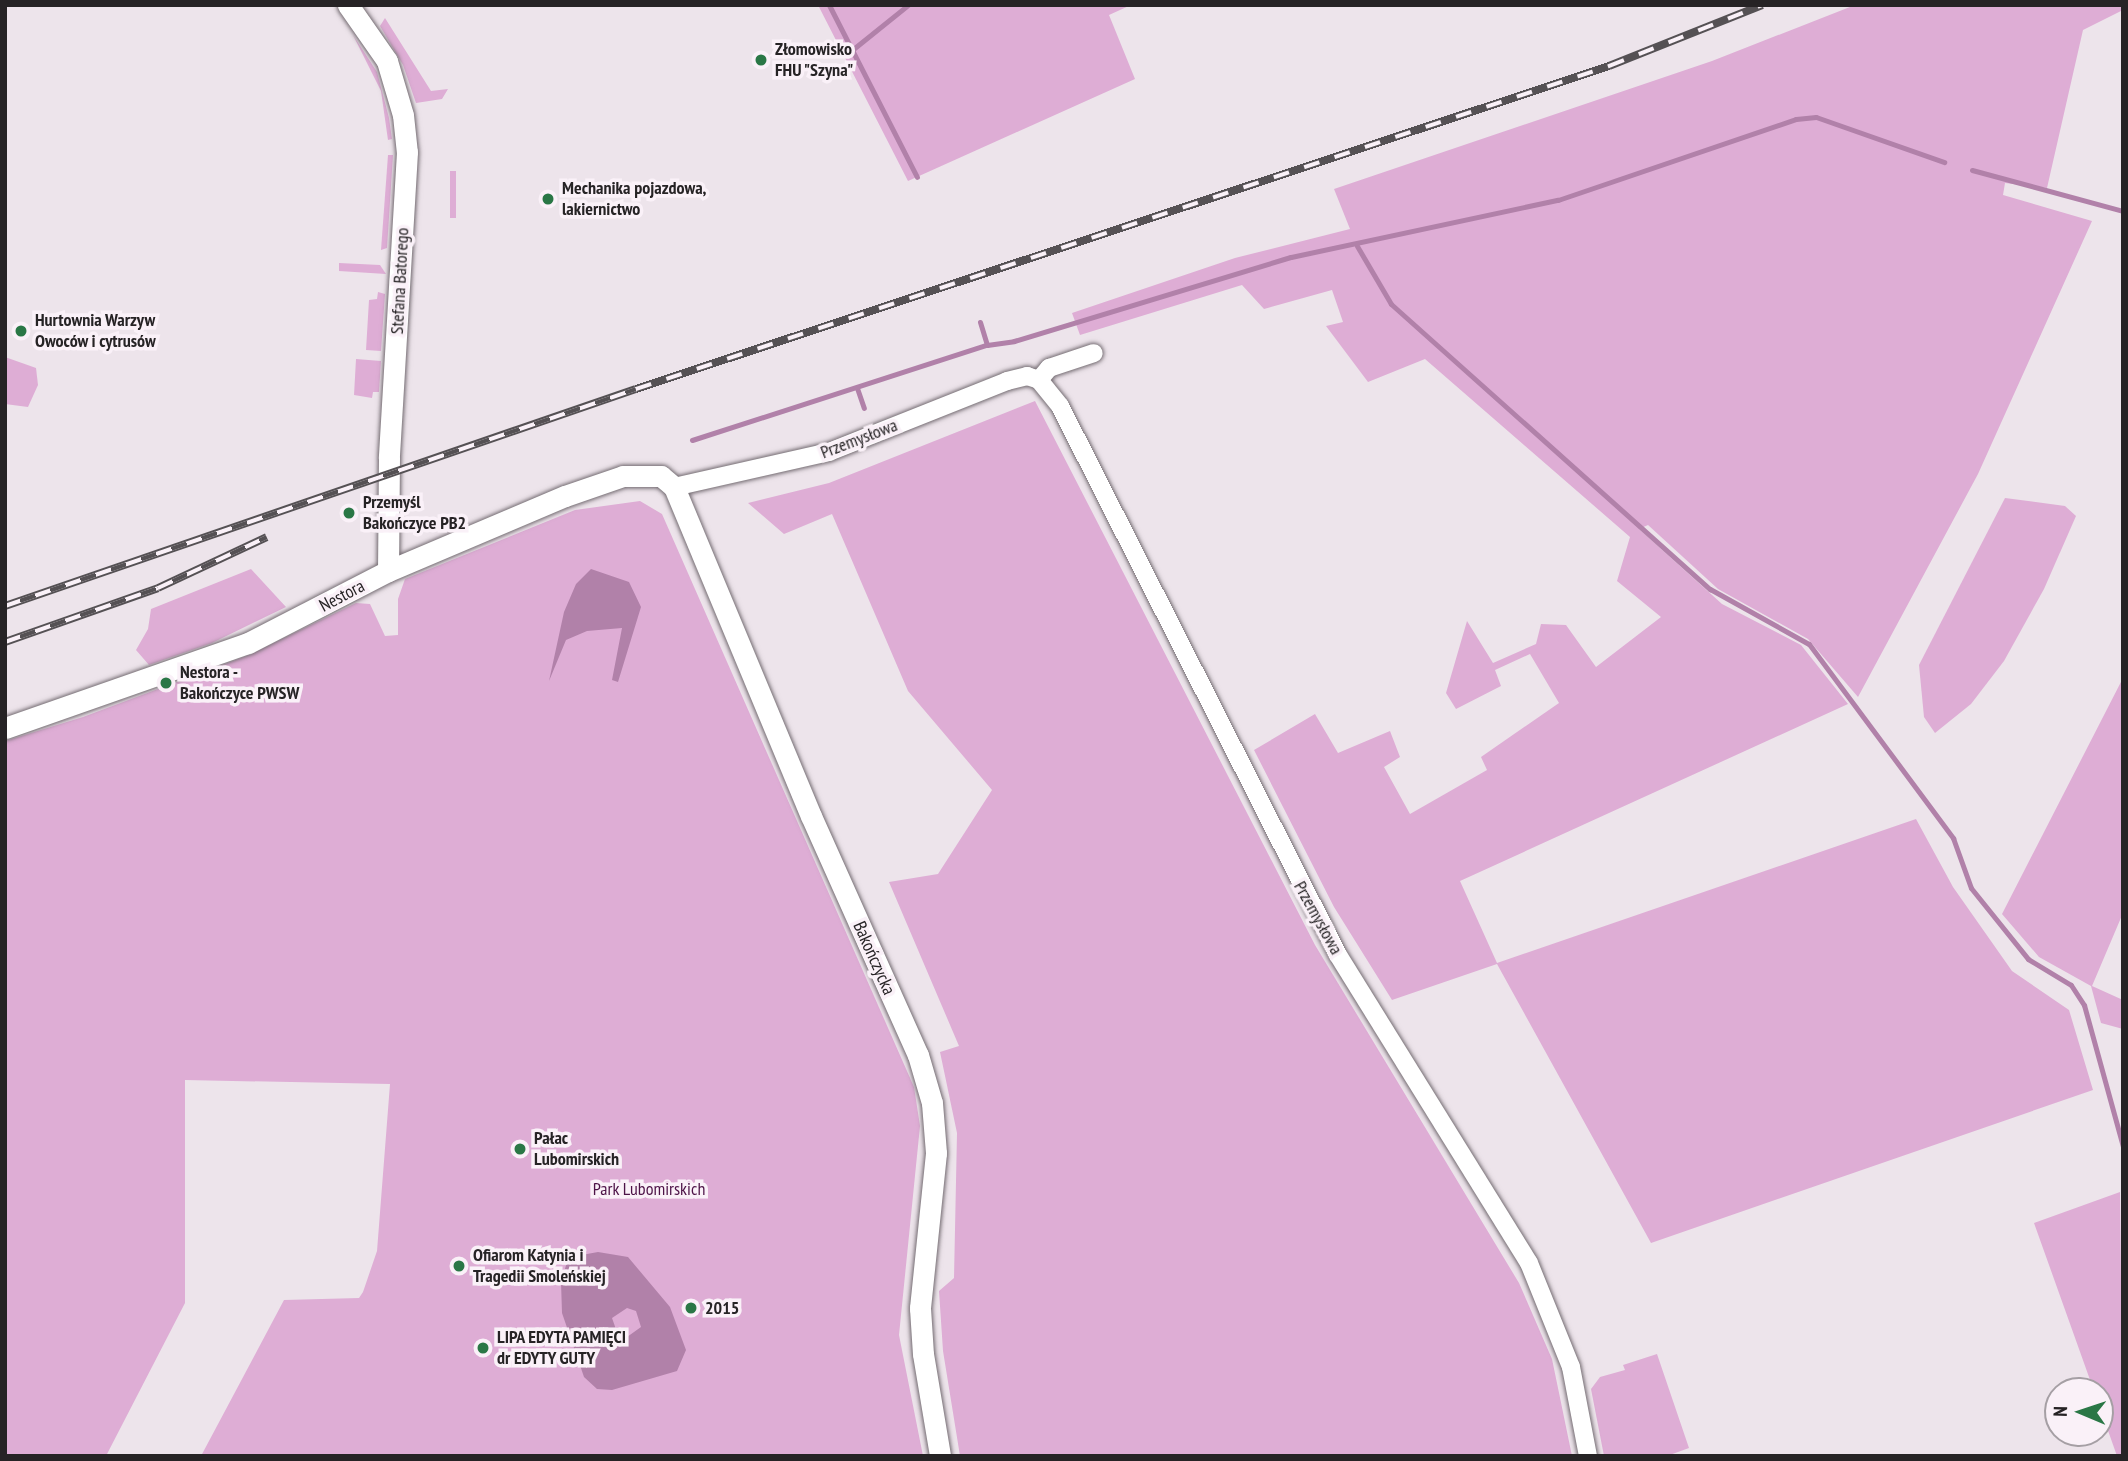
<!DOCTYPE html>
<html>
<head>
<meta charset="utf-8">
<style>
  body { margin:0 }
  #map { position:relative; width:2128px; height:1461px; overflow:hidden; background:#ede4eb; font-family:"PT Sans Narrow",sans-serif }
  div>[style] { position:absolute }
  .green>* { inset:0; background:#deadd5; transform-origin:0 0 }
  .water>* { inset:0; background:#b181a9 }
  .stream>* { height:5px; margin:-2.5px; padding:0 2.5px; transform-origin:2.5px; border-radius:2.5px; background:#b181a9 }
  .roads { filter:drop-shadow(0 0 2px #746c72) drop-shadow(0 0 2px #746c72) }
  .minor>* { height:18px; margin:-9px; padding:0 9px; transform-origin:9px; border-radius:9px; background:#fff }
  .tertiary>* { height:21px; margin:-10.5px; padding:0 10.5px; transform-origin:10.5px; border-radius:10.5px; background:#fff }
  .rail>* { height:8px; margin-top:-4px; transform-origin:0; background:repeating-linear-gradient(90deg,#faf1f8 0 16px,#555154 0 32px); box-sizing:border-box; border-block:2px solid #555154 }
  .dots>* { width:19px; height:19px; translate:-50% -50%; box-sizing:border-box; border:4px solid #faf1f8; border-radius:50% }
  span { translate:-50% -50%; white-space:nowrap; text-align:center; line-height:1.15; -webkit-text-stroke:7px #faf1f8; paint-order:stroke }
  .poi-label { font-size:18px; color:#262325; font-weight:700 }
  .left { translate:0 -50%; text-align:left }
  .street-label { font-size:18px; color:#262325 }
  .park-label { font-size:18px; color:#4d1347 }
  .frame { position:absolute; inset:0; border:7px solid #262325; pointer-events:none }
  .north { position:absolute; left:2044px; top:1377px; width:70px; height:70px; box-sizing:border-box; background:#faf1f8; border:2px solid #a59fa4; border-radius:50%; rotate:272deg; font-size:19px; font-weight:700; line-height:28px; text-align:center; color:#262325 }
  .north::after { content:''; display:block; margin:auto; width:24px; height:32px; background:#2a7746; clip-path:polygon(50% 0,100% 100%,50% 72%,0 100%) }
</style>
</head>
<body>
<div id="map">
  <div class="green">
    <div style="clip-path:polygon(818px 5px,1131px 5px,1109px 15px,1135px 79px,908px 181px)"></div>
    <div style="clip-path:polygon(1855px 5px,2123px 5px,2123px 10px,2083px 30px,2047px 188px,2005px 183px,2003px 195px,2092px 221px,1978px 474px,1858px 697px,1808px 639px,1718px 589px,1648px 525px,1639px 529px,1722px 604px,1801px 645px,1848px 704px,1460px 881px,1497px 963px,1916px 819px,1953px 887px,2012px 971px,2069px 1010px,2093px 1090px,1651px 1243px,1497px 964px,1392px 1000px,1334px 907px,1254px 750px,1315px 714px,1338px 753px,1390px 731px,1400px 757px,1384px 767px,1410px 814px,1487px 770px,1481px 757px,1559px 703px,1530px 654px,1495px 670px,1501px 686px,1456px 709px,1446px 693px,1467px 621px,1493px 663px,1536px 644px,1541px 624px,1566px 625px,1596px 667px,1661px 617px,1617px 581px,1630px 537px,1425px 359px,1368px 382px,1326px 326px,1343px 322px,1332px 290px,1264px 309px,1242px 285px,1080px 335px,1072px 313px,1235px 258px,1350px 229px,1334px 189px,1712px 61px)"></div>
    <div style="clip-path:polygon(385px 18px,431px 91px,448px 89px,442px 99px,416px 103px,403px 65px,380px 26px)"></div>
    <div style="clip-path:polygon(353px 35px,377px 72px,389px 118px,392px 139px,388px 140px,381px 91px)"></div>
    <div style="clip-path:polygon(388px 155px,393px 155px,387px 248px,381px 250px)"></div>
    <div style="left:450px;top:171px;width:6px;height:47px"></div>
    <div style="clip-path:polygon(339px 263px,380px 265px,386px 274px,339px 271px)"></div>
    <div style="clip-path:polygon(378px 292px,385px 294px,381px 351px,366px 350px,369px 300px,377px 299px)"></div>
    <div style="clip-path:polygon(5px 357px,36px 368px,38px 385px,28px 407px,5px 404px)"></div>
    <div style="clip-path:polygon(356px 359px,381px 361px,379px 392px,373px 392px,372px 398px,354px 395px)"></div>
    <div style="clip-path:polygon(1035px 401px,1315px 945px,1519px 1283px,1552px 1359px,1572px 1456px,960px 1456px,943px 1351px,939px 1291px,954px 1278px,957px 1133px,940px 1052px,959px 1046px,889px 882px,938px 874px,992px 790px,908px 691px,832px 514px,784px 534px,748px 503px,829px 483px)"></div>
    <div style="clip-path:polygon(2005px 498px,2065px 506px,2076px 516px,2044px 589px,2004px 661px,1971px 704px,1935px 733px,1924px 717px,1919px 665px)"></div>
    <div style="clip-path:polygon(640px 501px,662px 514px,914px 1087px,920px 1126px,899px 1335px,923px 1456px,201px 1456px,284px 1300px,359px 1298px,363px 1292px,377px 1251px,390px 1084px,185px 1080px,185px 1303px,106px 1456px,5px 1456px,5px 741px,83px 717px,249px 655px,356px 603px,370px 604px,385px 636px,398px 635px,398px 599px,405px 579px,575px 510px)"></div>
    <div style="clip-path:polygon(251px 569px,286px 607px,212px 643px,149px 665px,136px 650px,148px 629px,151px 609px)"></div>
    <div style="clip-path:polygon(2123px 678px,2123px 913px,2092px 986px,2123px 1000px,2123px 1029px,2101px 1023px,2091px 986px,2039px 957px,2002px 914px)"></div>
    <div style="clip-path:polygon(2120px 1192px,2123px 1456px,2117px 1456px,2100px 1408px,2100px 1391px,2094px 1391px,2034px 1223px)"></div>
    <div style="clip-path:polygon(1657px 1354px,1689px 1448px,1667px 1456px,1604px 1456px,1591px 1389px,1600px 1377px,1625px 1370px,1623px 1365px)"></div>
  </div>
  <div class="water">
    <div style="clip-path:polygon(591px 569px,629px 582px,641px 607px,618px 682px,612px 680px,622px 628px,587px 631px,566px 640px,549px 681px,564px 612px,576px 584px)"></div>
    <div style="clip-path:polygon(evenodd,598px 1252px,628px 1257px,670px 1307px,686px 1350px,677px 1371px,612px 1390px,597px 1389px,584px 1377px,562px 1313px,561px 1282px,567px 1262px,576px 1256px,598px 1252px,627px 1308px,636px 1311px,641px 1327px,627px 1337px,618px 1335px,612px 1318px,627px 1308px)"></div>
  </div>
  <div class="stream">
    <div style="left:829px;top:5px;width:193px;rotate:62.9deg"></div>
    <div style="left:852px;top:50px;width:72px;rotate:-38.8deg"></div>
    <div style="left:1972px;top:170px;width:156px;rotate:15.2deg"></div>
    <div style="left:1357px;top:246px;width:67px;rotate:59.6deg"></div>
    <div style="left:1391px;top:304px;width:428px;rotate:41.8deg"></div>
    <div style="left:1710px;top:589px;width:113px;rotate:29.1deg"></div>
    <div style="left:1809px;top:644px;width:242px;rotate:53.4deg"></div>
    <div style="left:1953px;top:838px;width:53px;rotate:70.2deg"></div>
    <div style="left:1971px;top:888px;width:91px;rotate:51.2deg"></div>
    <div style="left:2028px;top:959px;width:50px;rotate:31.2deg"></div>
    <div style="left:2071px;top:985px;width:24px;rotate:57deg"></div>
    <div style="left:2084px;top:1005px;width:147px;rotate:74.6deg"></div>
    <div style="left:980px;top:322px;width:24px;rotate:73deg"></div>
    <div style="left:987px;top:345px;width:27px;rotate:-8deg"></div>
    <div style="left:1014px;top:341px;width:289px;rotate:-16.9deg"></div>
    <div style="left:1291px;top:257px;width:273px;rotate:-12.1deg"></div>
    <div style="left:1558px;top:200px;width:251px;rotate:-18.8deg"></div>
    <div style="left:1796px;top:119px;width:20px;rotate:-6deg"></div>
    <div style="left:1816px;top:117px;width:136px;rotate:19.4deg"></div>
    <div style="left:857px;top:388px;width:21px;rotate:71deg"></div>
    <div style="left:692px;top:440px;width:310px;rotate:-17.9deg"></div>
  </div>
  <div class="roads">
    <div class="minor">
      <div style="left:1039px;top:380px;width:33px;rotate:51deg"></div>
      <div style="left:1060px;top:406px;width:615px;rotate:63.14deg"></div>
      <div style="left:1338px;top:955px;width:362px;rotate:58.2deg"></div>
      <div style="left:1529px;top:1263px;width:112px;rotate:68deg"></div>
      <div style="left:1571px;top:1367px;width:91px;rotate:79.2deg"></div>
      <div style="left:674px;top:487px;width:159px;rotate:-12.7deg"></div>
      <div style="left:829px;top:452px;width:192px;rotate:-21.7deg"></div>
      <div style="left:1007px;top:381px;width:21px;rotate:-14deg"></div>
      <div style="left:1027px;top:376px;width:13px;rotate:18deg"></div>
      <div style="left:1039px;top:380px;width:16px;rotate:-50deg"></div>
      <div style="left:1049px;top:368px;width:47px;rotate:-18.4deg"></div>
    </div>
    <div class="tertiary">
      <div style="left:348px;top:5px;width:68px;rotate:55.1deg"></div>
      <div style="left:387px;top:61px;width:56px;rotate:73.5deg"></div>
      <div style="left:403px;top:115px;width:37px;rotate:84deg"></div>
      <div style="left:407px;top:152px;width:307px;rotate:93.4deg"></div>
      <div style="left:389px;top:458px;width:113px;rotate:90.5deg"></div>
      <div style="left:5px;top:728px;width:257px;rotate:-19.3deg"></div>
      <div style="left:248px;top:643px;width:157px;rotate:-27.2deg"></div>
      <div style="left:388px;top:571px;width:192px;rotate:-23deg"></div>
      <div style="left:565px;top:496px;width:61px;rotate:-19deg"></div>
      <div style="left:623px;top:476px;width:38px"></div>
      <div style="left:661px;top:476px;width:17px;rotate:40deg"></div>
      <div style="left:674px;top:487px;width:356px;rotate:67.4deg"></div>
      <div style="left:811px;top:816px;width:262px;rotate:65.9deg"></div>
      <div style="left:918px;top:1055px;width:50px;rotate:73.7deg"></div>
      <div style="left:932px;top:1103px;width:50px;rotate:85.4deg"></div>
      <div style="left:936px;top:1153px;width:156px;rotate:95.9deg"></div>
      <div style="left:920px;top:1308px;width:46px;rotate:86.3deg"></div>
      <div style="left:923px;top:1354px;width:103px;rotate:80.5deg"></div>
    </div>
  </div>
  <div class="rail">
    <div style="left:5px;top:606px;width:667px;rotate:-18.98deg"></div>
    <div style="left:636px;top:389px;width:1025px;rotate:-18.36deg"></div>
    <div style="left:1609px;top:66px;width:165px;rotate:-21.7deg"></div>
    <div style="left:5px;top:642px;width:162px;rotate:-19.4deg"></div>
    <div style="left:158px;top:588px;width:120px;rotate:-25.1deg"></div>
  </div>
  <div class="dots">
    <div style="left:761px;top:60px;background:#2a7746"></div>
    <div style="left:548px;top:199px;background:#2a7746"></div>
    <div style="left:21px;top:331px;background:#2a7746"></div>
    <div style="left:349px;top:513px;background:#2a7746"></div>
    <div style="left:166px;top:683px;background:#2a7746"></div>
    <div style="left:520px;top:1149px;background:#2a7746"></div>
    <div style="left:459px;top:1266px;background:#2a7746"></div>
    <div style="left:691px;top:1308px;background:#2a7746"></div>
    <div style="left:483px;top:1348px;background:#2a7746"></div>
  </div>
  <div class="poi-label">
    <span class="left" style="left:775px;top:60px">Złomowisko<br>FHU "Szyna"</span>
    <span class="left" style="left:562px;top:199px">Mechanika pojazdowa,<br>lakiernictwo</span>
    <span class="left" style="left:35px;top:331px">Hurtownia Warzyw<br>Owoców i cytrusów</span>
    <span class="left" style="left:363px;top:513px">Przemyśl<br>Bakończyce PB2</span>
    <span class="left" style="left:180px;top:683px">Nestora -<br>Bakończyce PWSW</span>
    <span class="left" style="left:534px;top:1149px">Pałac<br>Lubomirskich</span>
    <span class="left" style="left:473px;top:1266px">Ofiarom Katynia i<br>Tragedii Smoleńskiej</span>
    <span class="left" style="left:705px;top:1308px">2015</span>
    <span class="left" style="left:497px;top:1348px">LIPA EDYTA PAMIĘCI<br>dr EDYTY GUTY</span>
  </div>
  <div class="street-label">
    <span style="left:400px;top:281px;rotate:-87deg">Stefana Batorego</span>
    <span style="left:859px;top:439px;rotate:-21deg">Przemysłowa</span>
    <span style="left:342px;top:596px;rotate:-28deg">Nestora</span>
    <span style="left:1318px;top:918px;rotate:61deg">Przemysłowa</span>
    <span style="left:874px;top:958px;rotate:66deg">Bakończycka</span>
  </div>
  <div class="park-label">
    <span style="left:649px;top:1189px">Park Lubomirskich</span>
  </div>
  <div class="frame"></div>
  <div class="north">N</div>
</div>
</body>
</html>
